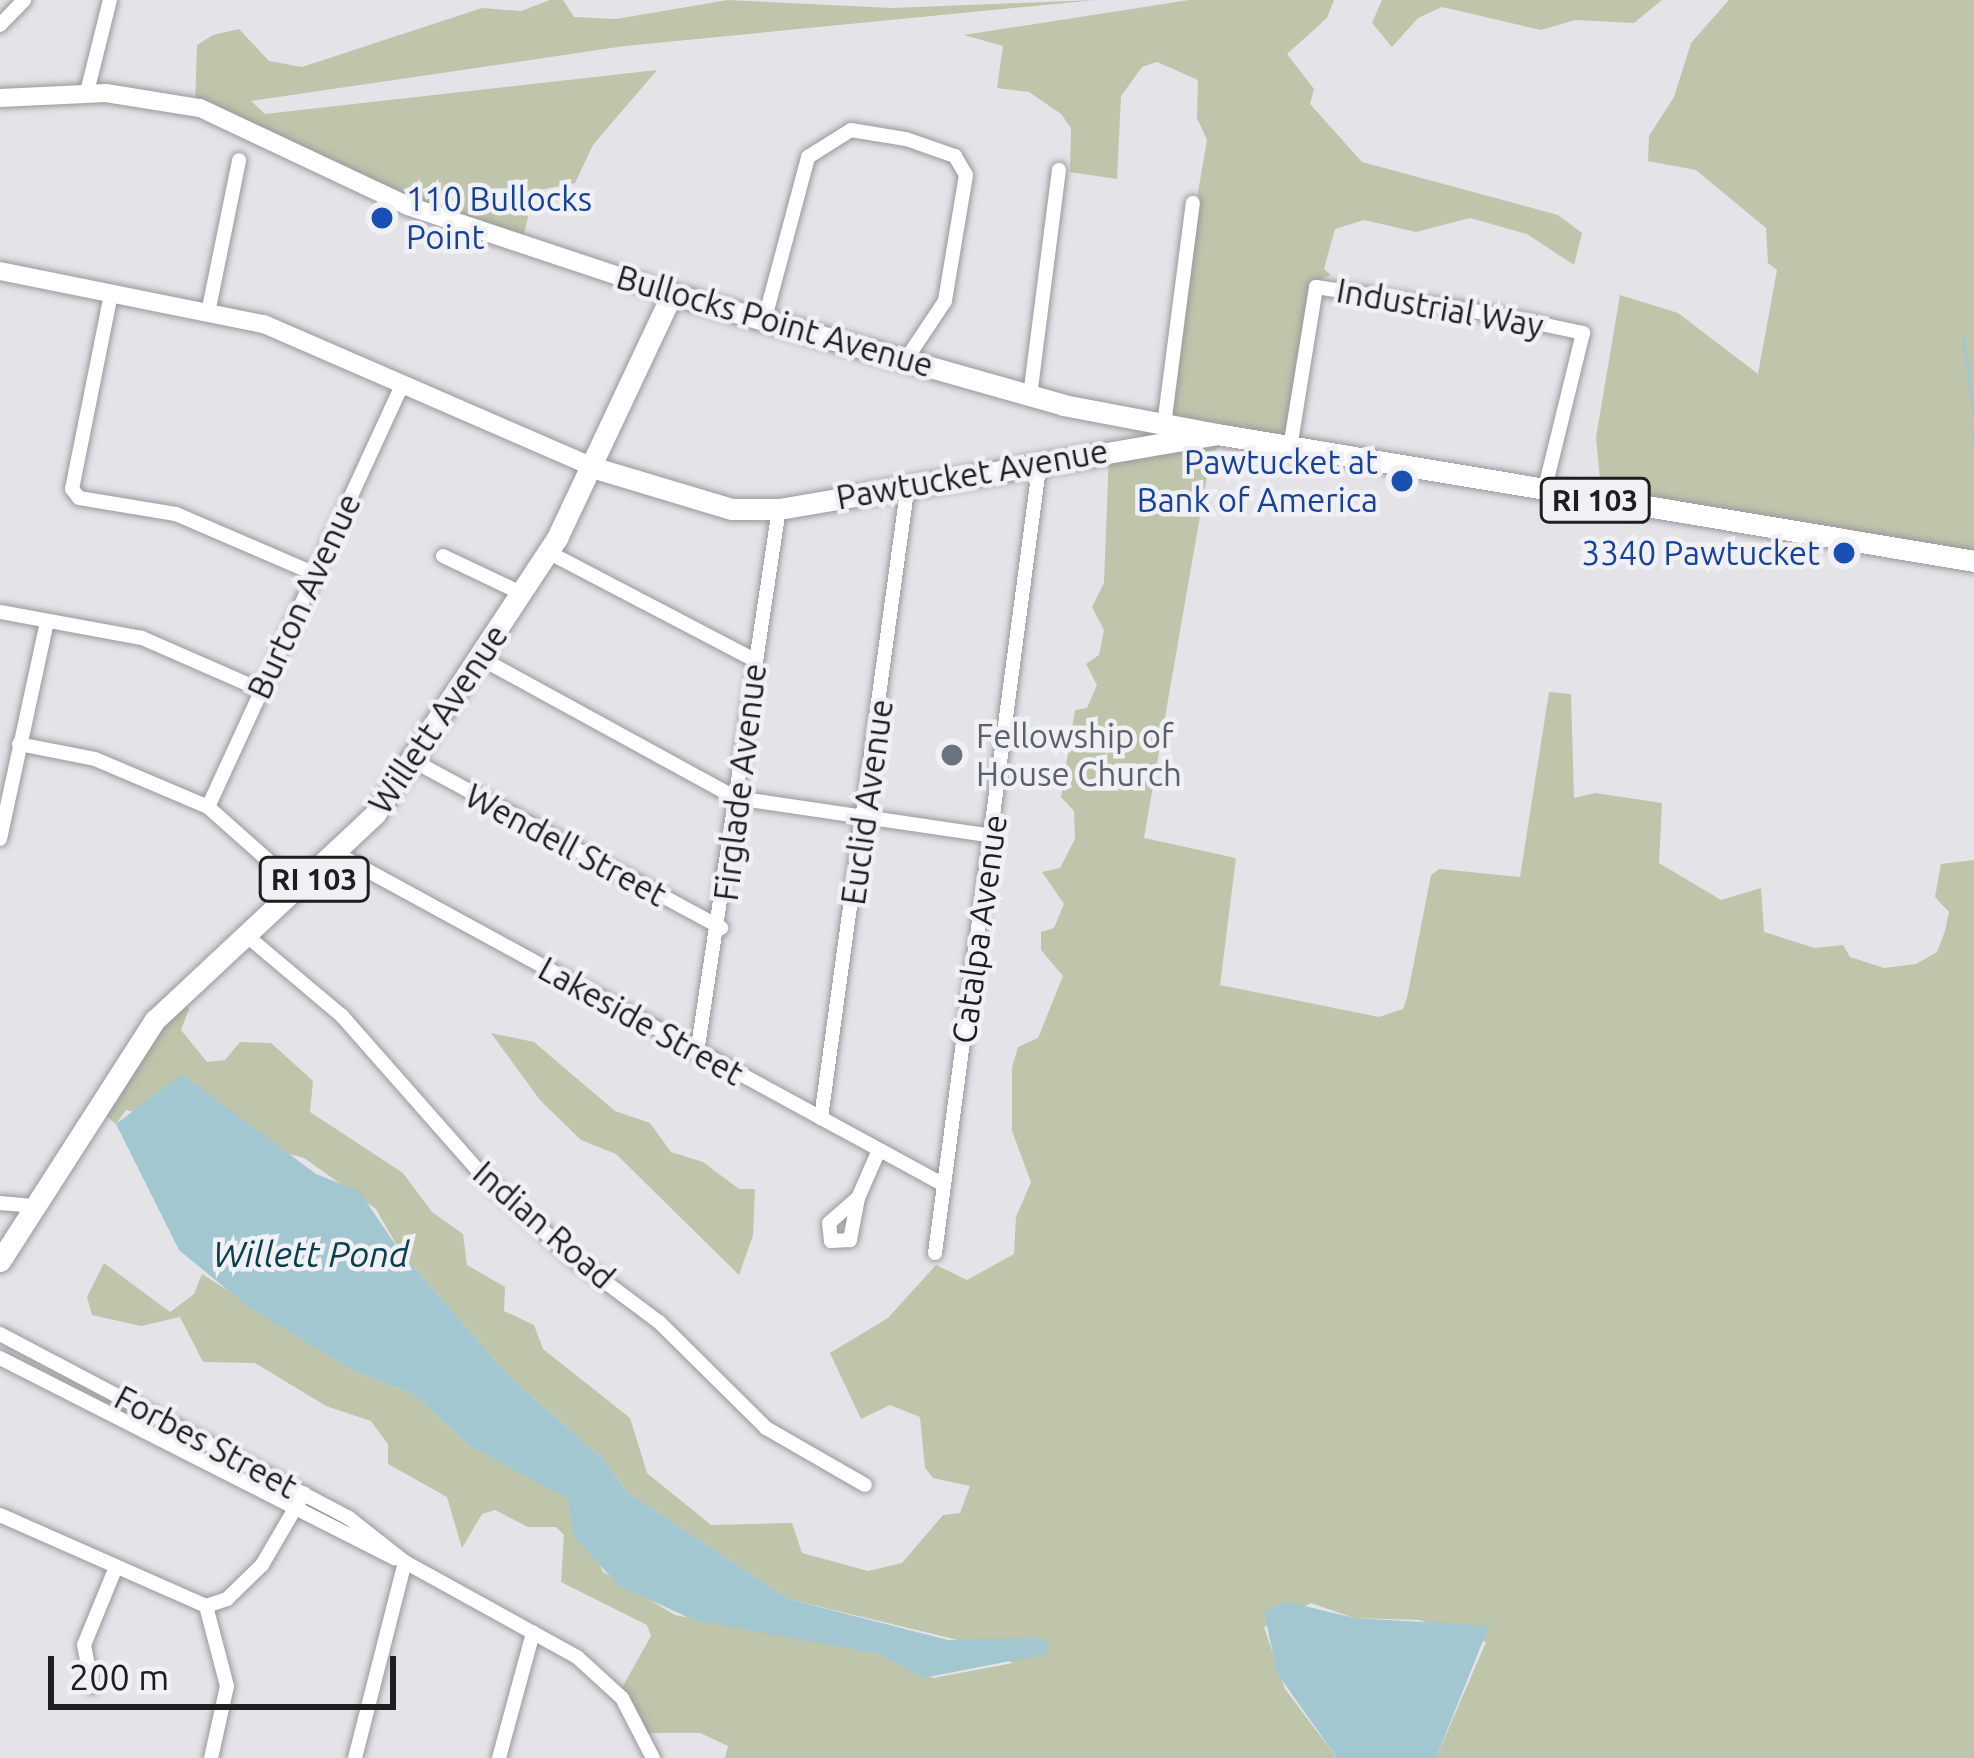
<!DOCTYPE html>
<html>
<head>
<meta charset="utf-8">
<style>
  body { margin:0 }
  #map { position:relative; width:1974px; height:1758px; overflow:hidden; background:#e3e3e8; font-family:Ubuntu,sans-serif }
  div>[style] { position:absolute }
  .green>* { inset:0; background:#bec5ab }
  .water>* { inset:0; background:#a2c7d1 }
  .stream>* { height:3px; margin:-1.5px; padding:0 1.5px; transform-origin:1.5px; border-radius:1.5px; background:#a2c7d1 }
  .roads { filter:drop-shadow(0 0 3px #99999d) drop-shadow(0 0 3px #99999d) }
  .street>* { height:14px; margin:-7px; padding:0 7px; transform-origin:7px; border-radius:7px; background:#fff }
  .secondary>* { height:18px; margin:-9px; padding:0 9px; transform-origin:9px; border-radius:9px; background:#fff }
  .primary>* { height:21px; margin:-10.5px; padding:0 10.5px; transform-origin:10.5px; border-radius:10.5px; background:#fff }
  .dots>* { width:33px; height:33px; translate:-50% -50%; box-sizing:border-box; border:6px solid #f0f0f5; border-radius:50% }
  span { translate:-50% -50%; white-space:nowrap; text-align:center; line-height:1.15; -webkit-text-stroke:9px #f0f0f5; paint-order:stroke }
  .shield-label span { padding:3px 9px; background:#f0f0f5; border:3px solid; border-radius:9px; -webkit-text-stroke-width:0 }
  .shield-label { font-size:30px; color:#1e1e1f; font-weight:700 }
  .transit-label { font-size:33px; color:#164399 }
  .left { translate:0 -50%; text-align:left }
  .right { translate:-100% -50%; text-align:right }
  .street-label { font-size:33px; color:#1e1e1f }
  .worship-label { font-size:33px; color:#5b616d }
  .water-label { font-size:36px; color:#08404d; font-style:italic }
  .scale { position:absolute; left:48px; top:1656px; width:348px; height:54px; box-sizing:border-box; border:6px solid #1e1e1f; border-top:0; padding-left:15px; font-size:36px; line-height:42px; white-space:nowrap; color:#1e1e1f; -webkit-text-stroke:9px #f0f0f5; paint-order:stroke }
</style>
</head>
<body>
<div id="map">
  <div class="green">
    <div style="clip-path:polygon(550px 0,563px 0,574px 17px,616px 19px,728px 0,892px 8px,1096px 0,625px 46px,251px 101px,265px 114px,657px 70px,593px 145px,575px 183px,534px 191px,521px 247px,195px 107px,197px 45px,213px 35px,239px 29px,269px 61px,302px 67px,482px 8px,521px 11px)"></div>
    <div style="clip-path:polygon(1189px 0,1334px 0,1327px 18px,1287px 54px,1314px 89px,1310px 104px,1362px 162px,1558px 215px,1582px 233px,1574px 265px,1527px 234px,1470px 218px,1416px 232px,1364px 220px,1335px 229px,1324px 269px,1331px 275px,1314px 282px,1292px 448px,1231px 439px,1211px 453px,1144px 838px,1236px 858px,1220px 985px,1379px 1017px,1403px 1009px,1407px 998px,1431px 875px,1439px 869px,1520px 877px,1549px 692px,1571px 694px,1574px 798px,1595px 793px,1662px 803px,1659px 863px,1721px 900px,1761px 888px,1764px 932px,1815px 948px,1843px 945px,1850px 957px,1884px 968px,1916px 964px,1937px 952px,1945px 931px,1949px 912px,1935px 897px,1941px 864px,1974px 860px,1974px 1758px,1436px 1758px,1486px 1642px,1419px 1620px,1354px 1618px,1311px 1603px,1264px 1627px,1285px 1689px,1337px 1758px,725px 1758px,728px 1746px,700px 1733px,647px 1733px,619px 1693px,651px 1636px,647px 1625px,561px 1582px,564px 1535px,556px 1527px,528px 1527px,495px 1510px,482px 1514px,462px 1548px,447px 1497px,388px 1464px,388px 1444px,371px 1421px,326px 1406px,255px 1363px,203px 1362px,180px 1317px,141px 1326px,92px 1315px,87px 1297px,104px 1263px,170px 1312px,194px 1294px,202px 1274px,354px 1371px,413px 1394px,470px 1446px,568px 1498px,603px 1572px,675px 1615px,880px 1654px,933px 1678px,1013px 1663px,962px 1641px,788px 1599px,627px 1492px,601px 1457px,510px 1377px,401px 1253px,376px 1209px,304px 1158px,126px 1110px,116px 1124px,96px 1108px,181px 996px,189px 1009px,181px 1030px,207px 1062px,225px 1060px,240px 1042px,271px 1043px,313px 1081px,310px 1112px,403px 1173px,432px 1212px,463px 1234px,467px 1265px,505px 1287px,504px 1311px,534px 1325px,543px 1349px,630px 1418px,647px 1473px,711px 1525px,792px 1523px,802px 1553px,868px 1571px,902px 1563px,943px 1515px,960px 1513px,970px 1486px,933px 1478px,925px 1468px,920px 1417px,890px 1405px,861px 1419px,830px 1353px,888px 1318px,936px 1265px,967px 1280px,1014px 1254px,1016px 1217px,1031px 1182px,1012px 1131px,1012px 1068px,1018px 1047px,1038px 1038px,1063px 976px,1041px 950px,1041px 932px,1054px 928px,1064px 904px,1042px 872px,1060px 868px,1075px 839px,1074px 811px,1061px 797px,1075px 710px,1087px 708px,1097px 685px,1086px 664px,1099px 655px,1104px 630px,1092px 607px,1104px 583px,1109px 453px,1170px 428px,1177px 314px,1207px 140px,1197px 118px,1198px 80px,1157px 62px,1142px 67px,1121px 96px,1117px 179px,1070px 172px,1071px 128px,1061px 114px,1029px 92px,997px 88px,1003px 46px,964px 35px)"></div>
    <div style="clip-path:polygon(1382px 0,1662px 0,1634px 23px,1575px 20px,1541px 30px,1442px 7px,1418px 18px,1392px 47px,1372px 23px)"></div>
    <div style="clip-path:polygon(1729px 0,1974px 0,1974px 561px,1602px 501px,1596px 437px,1620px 295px,1678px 313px,1758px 374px,1777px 270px,1768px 263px,1766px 228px,1696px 170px,1648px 161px,1649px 136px,1674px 97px,1691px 43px)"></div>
    <div style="clip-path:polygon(491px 1033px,534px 1042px,615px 1111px,650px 1123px,671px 1152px,703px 1162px,739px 1189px,755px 1189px,753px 1235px,739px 1275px,616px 1154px,581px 1140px,540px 1100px)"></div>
  </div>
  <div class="water">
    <div style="clip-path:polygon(182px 1074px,316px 1174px,359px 1191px,401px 1253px,510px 1377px,601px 1457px,627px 1492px,788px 1599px,948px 1640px,1037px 1638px,1050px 1643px,1046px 1654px,923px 1678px,880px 1654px,694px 1620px,619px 1586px,574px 1537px,568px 1499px,470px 1446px,413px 1394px,354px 1371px,247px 1306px,179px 1250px,116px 1124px)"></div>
    <div style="clip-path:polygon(1288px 1602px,1354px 1618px,1489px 1626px,1436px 1758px,1337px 1758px,1277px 1673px,1264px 1611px)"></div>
  </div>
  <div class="stream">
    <div style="left:1963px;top:337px;width:79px;rotate:82deg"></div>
    <div style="left:1972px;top:444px;width:20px;rotate:-84deg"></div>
  </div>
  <div class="roads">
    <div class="street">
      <div style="left:0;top:25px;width:35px;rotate:-46deg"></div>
      <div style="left:87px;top:92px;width:95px;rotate:-76deg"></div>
      <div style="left:111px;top:294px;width:199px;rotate:101.3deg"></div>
      <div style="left:72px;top:489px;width:11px;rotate:52deg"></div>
      <div style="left:79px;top:498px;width:98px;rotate:9.4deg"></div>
      <div style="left:176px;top:514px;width:151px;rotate:23.3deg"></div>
      <div style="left:208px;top:313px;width:156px;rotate:-78.5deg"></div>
      <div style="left:765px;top:318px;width:167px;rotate:-75deg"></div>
      <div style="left:808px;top:157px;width:51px;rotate:-32.1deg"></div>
      <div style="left:851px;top:130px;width:56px;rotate:9.3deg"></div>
      <div style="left:906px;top:139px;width:52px;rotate:19.1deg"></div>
      <div style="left:955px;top:156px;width:22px;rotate:60deg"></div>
      <div style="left:966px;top:175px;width:128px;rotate:99.5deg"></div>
      <div style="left:945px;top:301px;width:69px;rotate:123.7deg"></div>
      <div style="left:1030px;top:396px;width:228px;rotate:-82.7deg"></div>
      <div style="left:1164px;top:425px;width:224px;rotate:-82.6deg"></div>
      <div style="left:1290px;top:448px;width:163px;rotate:-80.8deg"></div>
      <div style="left:1316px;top:287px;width:185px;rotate:8.7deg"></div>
      <div style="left:1499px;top:315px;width:86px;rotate:12.1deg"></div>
      <div style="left:1583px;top:333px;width:164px;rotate:103.8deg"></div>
      <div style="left:548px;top:552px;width:233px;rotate:27.6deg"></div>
      <div style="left:443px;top:556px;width:89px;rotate:25.4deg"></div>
      <div style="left:0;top:612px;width:144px;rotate:10.4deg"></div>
      <div style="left:142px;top:638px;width:130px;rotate:23.6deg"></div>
      <div style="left:482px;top:659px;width:290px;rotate:28.7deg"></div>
      <div style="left:736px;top:798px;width:259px;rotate:8.4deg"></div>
      <div style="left:19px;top:744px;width:77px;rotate:11.2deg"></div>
      <div style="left:95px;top:759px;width:123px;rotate:23deg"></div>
      <div style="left:208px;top:807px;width:125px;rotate:41.7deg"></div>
      <div style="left:412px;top:760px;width:352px;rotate:28.5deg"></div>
      <div style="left:208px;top:807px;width:464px;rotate:-65.3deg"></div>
      <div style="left:0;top:839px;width:222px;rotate:-77.8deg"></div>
      <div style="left:339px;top:855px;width:689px;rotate:28.61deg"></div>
      <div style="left:247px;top:936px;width:124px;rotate:40.1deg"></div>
      <div style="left:342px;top:1016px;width:213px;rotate:48.6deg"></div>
      <div style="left:483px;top:1176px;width:120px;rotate:42.3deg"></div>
      <div style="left:572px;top:1257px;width:109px;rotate:36.8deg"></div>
      <div style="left:659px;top:1322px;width:151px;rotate:44.7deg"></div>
      <div style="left:766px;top:1428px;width:114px;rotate:29.9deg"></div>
      <div style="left:697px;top:1053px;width:550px;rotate:-81.43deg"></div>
      <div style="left:821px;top:1118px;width:640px;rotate:-82.19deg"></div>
      <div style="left:858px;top:1198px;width:43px;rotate:100.8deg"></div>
      <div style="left:850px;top:1240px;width:19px;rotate:177deg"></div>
      <div style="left:831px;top:1241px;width:18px;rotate:-96deg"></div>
      <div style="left:829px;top:1223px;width:38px;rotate:-41deg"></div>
      <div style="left:858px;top:1198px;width:52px;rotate:-66.4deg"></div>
      <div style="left:0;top:1203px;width:36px;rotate:5deg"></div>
      <div style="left:935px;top:1253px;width:799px;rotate:-82.45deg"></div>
      <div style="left:0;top:1334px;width:395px;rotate:27.8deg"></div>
      <div style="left:349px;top:1518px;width:71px;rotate:38.2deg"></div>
      <div style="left:405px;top:1562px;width:196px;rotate:28.9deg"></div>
      <div style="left:577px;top:1657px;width:61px;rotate:42.3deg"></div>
      <div style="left:622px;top:1698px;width:68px;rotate:62.7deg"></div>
      <div style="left:0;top:1358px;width:443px;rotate:26.9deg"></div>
      <div style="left:0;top:1515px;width:225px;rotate:23.8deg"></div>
      <div style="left:206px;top:1606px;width:83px;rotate:75.3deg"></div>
      <div style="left:227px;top:1686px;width:74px;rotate:102.5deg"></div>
      <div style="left:206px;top:1606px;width:22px;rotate:-18deg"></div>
      <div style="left:227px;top:1599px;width:49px;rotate:-44.2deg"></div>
      <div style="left:262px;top:1565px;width:83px;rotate:-59.7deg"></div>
      <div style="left:92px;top:1686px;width:42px;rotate:-101deg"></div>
      <div style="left:84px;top:1645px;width:79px;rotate:-67.7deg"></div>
      <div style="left:355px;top:1758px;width:202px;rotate:-75.7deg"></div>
      <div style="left:499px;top:1758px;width:130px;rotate:-74.8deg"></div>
    </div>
    <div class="secondary">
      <div style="left:0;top:98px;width:106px;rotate:-2.7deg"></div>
      <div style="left:106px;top:93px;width:95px;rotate:9.1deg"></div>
      <div style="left:200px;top:108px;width:230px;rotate:25.2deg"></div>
      <div style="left:408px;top:206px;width:278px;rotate:18.4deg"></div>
      <div style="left:0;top:271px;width:269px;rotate:11.4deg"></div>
      <div style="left:264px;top:324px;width:361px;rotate:23.5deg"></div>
    </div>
    <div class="primary">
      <div style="left:595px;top:468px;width:143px;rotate:16.7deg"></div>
      <div style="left:732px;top:509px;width:47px"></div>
      <div style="left:779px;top:509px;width:444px;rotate:-9.7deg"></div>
      <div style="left:1217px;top:434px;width:768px;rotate:9.52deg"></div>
      <div style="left:0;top:1261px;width:287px;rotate:-57.3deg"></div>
      <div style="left:155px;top:1020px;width:301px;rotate:-43.1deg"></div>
      <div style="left:375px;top:814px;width:331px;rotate:-56.6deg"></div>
      <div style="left:557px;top:538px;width:270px;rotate:-64.8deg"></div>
      <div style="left:672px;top:294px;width:406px;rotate:15.8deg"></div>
      <div style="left:1063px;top:405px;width:157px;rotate:10.7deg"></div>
    </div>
  </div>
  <div class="dots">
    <div style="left:382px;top:218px;background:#1a4fb4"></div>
    <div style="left:1402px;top:481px;background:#1a4fb4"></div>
    <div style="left:1844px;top:553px;background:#1a4fb4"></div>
    <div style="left:952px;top:755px;background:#6b7280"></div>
  </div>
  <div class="shield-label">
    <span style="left:1595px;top:500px">RI 103</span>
    <span style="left:314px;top:879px">RI 103</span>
  </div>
  <div class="transit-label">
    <span class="left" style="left:406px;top:218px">110 Bullocks<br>Point</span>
    <span class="right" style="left:1378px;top:481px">Pawtucket at<br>Bank of America</span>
    <span class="right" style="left:1820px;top:553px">3340 Pawtucket</span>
  </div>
  <div class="street-label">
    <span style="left:1440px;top:308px;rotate:10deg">Industrial Way</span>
    <span style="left:775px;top:321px;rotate:16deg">Bullocks Point Avenue</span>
    <span style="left:972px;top:474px;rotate:-10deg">Pawtucket Avenue</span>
    <span style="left:304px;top:596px;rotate:-65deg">Burton Avenue</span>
    <span style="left:438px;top:719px;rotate:-56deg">Willett Avenue</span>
    <span style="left:740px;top:782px;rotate:-83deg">Firglade Avenue</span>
    <span style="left:867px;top:802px;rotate:-82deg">Euclid Avenue</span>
    <span style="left:566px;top:845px;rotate:28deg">Wendell Street</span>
    <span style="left:979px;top:929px;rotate:-82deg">Catalpa Avenue</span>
    <span style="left:641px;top:1021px;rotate:29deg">Lakeside Street</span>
    <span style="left:544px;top:1225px;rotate:41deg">Indian Road</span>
    <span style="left:206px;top:1442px;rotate:28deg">Forbes Street</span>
  </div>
  <div class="worship-label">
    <span class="left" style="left:976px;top:755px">Fellowship of<br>House Church</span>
  </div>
  <div class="water-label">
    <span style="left:311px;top:1254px">Willett Pond</span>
  </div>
  <div class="scale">200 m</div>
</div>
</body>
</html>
